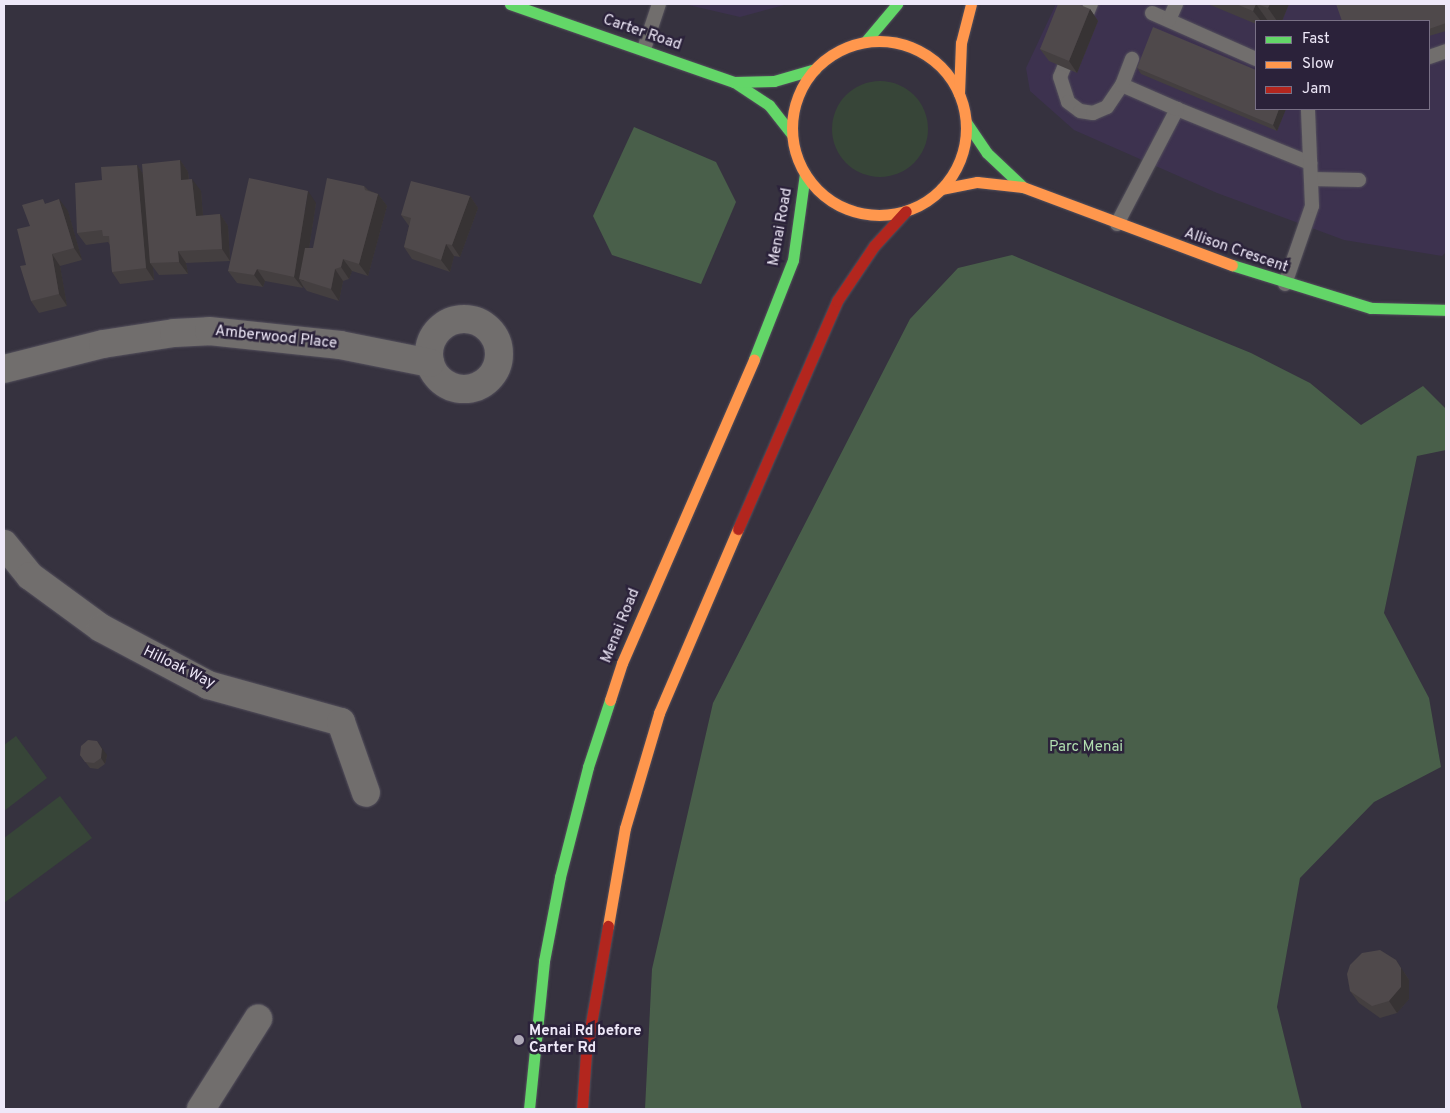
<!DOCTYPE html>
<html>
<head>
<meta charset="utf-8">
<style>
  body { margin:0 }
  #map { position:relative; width:1450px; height:1113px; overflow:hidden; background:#36323f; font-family:Overpass,sans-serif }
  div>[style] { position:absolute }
  .built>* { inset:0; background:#3d324f }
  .green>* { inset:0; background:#374538 }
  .round { border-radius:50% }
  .forest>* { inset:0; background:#495f4a }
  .roads { filter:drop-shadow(0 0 1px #54505c) drop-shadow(0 0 1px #54505c) }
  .lane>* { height:14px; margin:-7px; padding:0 7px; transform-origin:7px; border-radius:7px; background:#716e6d }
  .street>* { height:28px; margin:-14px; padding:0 14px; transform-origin:14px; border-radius:14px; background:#716e6d }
  .street>.ring { margin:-14px; padding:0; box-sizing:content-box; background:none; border:28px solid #716e6d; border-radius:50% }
  .fast>* { height:11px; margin:-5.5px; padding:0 5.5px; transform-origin:5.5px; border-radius:5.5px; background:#63d668 }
  .slow>* { height:11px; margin:-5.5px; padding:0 5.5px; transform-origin:5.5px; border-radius:5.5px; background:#ff974d }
  .slow>.ring { margin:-5.5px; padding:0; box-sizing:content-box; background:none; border:11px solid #ff974d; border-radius:50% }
  .jam>* { height:11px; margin:-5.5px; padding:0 5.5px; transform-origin:5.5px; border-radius:5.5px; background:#b3261e }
  .wall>* { inset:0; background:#443f40 }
  .shaded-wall>* { inset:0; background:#373334 }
  .building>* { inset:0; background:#4f494b }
  .dots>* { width:14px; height:14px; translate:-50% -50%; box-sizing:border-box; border:2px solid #2b223a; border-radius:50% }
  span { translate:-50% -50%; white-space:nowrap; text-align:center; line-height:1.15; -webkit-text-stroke:5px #2b223a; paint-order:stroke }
  .street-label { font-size:15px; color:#eee8f8 }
  .park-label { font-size:15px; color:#b1dfb0 }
  .poi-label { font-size:15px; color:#eee8f8; font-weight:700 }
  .left { translate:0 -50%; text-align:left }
  .frame { position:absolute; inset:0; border:5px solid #eee8f8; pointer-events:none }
  .legend { position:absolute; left:1255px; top:20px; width:175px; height:90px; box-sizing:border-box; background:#2b223a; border:1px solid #797186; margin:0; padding:6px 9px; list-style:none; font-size:15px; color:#eee8f8 }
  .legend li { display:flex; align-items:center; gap:10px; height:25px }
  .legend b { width:25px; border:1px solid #797186 }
</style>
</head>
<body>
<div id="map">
  <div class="built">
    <div style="clip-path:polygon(684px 4px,788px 4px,740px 17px)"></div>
    <div style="clip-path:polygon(evenodd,1056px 4px,1446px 4px,1446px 252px,1442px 256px,1344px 240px,1217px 193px,1074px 130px,1030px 91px,1026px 68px,1056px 4px,1256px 21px,1429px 21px,1429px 109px,1256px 109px,1256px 21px)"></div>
  </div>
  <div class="green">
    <div class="round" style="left:832px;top:81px;width:96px;height:96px"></div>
    <div style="clip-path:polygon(16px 736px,47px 778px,4px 811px,4px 745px)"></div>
    <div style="clip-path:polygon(60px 796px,92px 838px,4px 903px,4px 838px)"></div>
  </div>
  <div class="forest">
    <div style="clip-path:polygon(634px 127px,716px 162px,736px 202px,701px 284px,612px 255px,593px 216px)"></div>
    <div style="clip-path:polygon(1012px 255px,1251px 353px,1310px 383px,1361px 425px,1423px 386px,1446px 409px,1446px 450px,1417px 456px,1384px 613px,1429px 698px,1441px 767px,1374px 802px,1300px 878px,1277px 1007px,1302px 1109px,645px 1109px,652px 969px,713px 703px,910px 319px,958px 268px)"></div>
  </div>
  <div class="roads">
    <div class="lane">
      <div style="left:1152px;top:13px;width:114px;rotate:23.9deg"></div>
      <div style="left:1169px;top:20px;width:17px;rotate:-66deg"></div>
      <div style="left:1082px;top:26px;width:24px;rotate:-68deg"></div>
      <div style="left:644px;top:49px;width:47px;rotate:-71.6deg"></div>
      <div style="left:1071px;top:50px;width:29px;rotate:112deg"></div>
      <div style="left:1060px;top:77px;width:26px;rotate:72deg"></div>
      <div style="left:1068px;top:102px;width:15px;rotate:37deg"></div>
      <div style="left:1080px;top:111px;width:13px;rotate:9deg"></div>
      <div style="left:1093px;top:113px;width:15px;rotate:-23deg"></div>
      <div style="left:1107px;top:107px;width:27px;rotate:-56deg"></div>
      <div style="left:1429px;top:57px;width:18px;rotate:-19deg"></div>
      <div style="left:1177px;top:109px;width:144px;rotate:22.1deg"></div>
      <div style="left:1311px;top:179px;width:48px;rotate:1.2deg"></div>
      <div style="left:1117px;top:224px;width:130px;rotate:-62.4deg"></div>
      <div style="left:1177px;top:109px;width:60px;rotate:-156.4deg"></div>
      <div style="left:1122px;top:85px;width:28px;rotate:-69deg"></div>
      <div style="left:1285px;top:284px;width:83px;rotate:-70.9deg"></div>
      <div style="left:1312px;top:206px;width:97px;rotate:-92.4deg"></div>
    </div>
    <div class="street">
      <div class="ring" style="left:429px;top:319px;width:42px;height:42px"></div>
      <div style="left:4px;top:369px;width:102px;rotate:-14.2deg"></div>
      <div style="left:103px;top:344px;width:72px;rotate:-8.8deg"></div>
      <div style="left:174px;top:333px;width:35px;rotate:-3deg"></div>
      <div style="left:209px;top:331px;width:132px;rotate:6.1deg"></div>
      <div style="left:340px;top:345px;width:92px;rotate:11.3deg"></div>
      <div style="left:4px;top:544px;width:41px;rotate:50.9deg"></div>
      <div style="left:30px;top:576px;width:88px;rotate:36.2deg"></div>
      <div style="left:101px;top:628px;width:121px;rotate:28deg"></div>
      <div style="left:208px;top:685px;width:138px;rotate:15.5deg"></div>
      <div style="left:341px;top:722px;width:75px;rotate:70.6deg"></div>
      <div style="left:201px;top:1109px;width:107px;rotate:-57.7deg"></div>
    </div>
    <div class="fast">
      <div style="left:510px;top:4px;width:237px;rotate:19.2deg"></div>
      <div style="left:734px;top:82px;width:42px;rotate:33.3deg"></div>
      <div style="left:769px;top:105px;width:37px;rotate:52deg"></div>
      <div style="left:865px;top:42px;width:50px;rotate:-49.9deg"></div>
      <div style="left:734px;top:82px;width:40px;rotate:-1.4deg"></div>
      <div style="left:774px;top:81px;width:43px;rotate:-16.3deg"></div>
      <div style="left:966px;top:122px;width:37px;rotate:56deg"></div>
      <div style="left:987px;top:153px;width:50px;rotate:43.4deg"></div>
      <div style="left:1232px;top:265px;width:145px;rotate:17.2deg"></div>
      <div style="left:1371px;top:308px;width:75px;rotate:1.5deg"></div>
      <div style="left:754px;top:359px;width:106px;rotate:-68.5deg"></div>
      <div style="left:793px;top:260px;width:87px;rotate:-82.1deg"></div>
      <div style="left:529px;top:1109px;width:149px;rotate:-84.2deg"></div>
      <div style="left:544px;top:961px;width:86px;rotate:-79.2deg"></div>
      <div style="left:560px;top:877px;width:114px;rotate:-75.7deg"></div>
      <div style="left:588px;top:767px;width:71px;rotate:-71.8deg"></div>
    </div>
    <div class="slow">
      <div class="ring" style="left:792px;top:41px;width:163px;height:163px"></div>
      <div style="left:959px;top:94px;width:51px;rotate:-87.8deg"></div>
      <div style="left:961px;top:43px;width:40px;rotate:-75.6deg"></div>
      <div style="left:941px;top:189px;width:37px;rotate:-11deg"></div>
      <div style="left:977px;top:182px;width:46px;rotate:6.2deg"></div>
      <div style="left:1023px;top:187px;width:223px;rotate:20.5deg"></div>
      <div style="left:610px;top:700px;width:39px;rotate:-72deg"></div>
      <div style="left:622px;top:663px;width:331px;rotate:-66.5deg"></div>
      <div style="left:608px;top:926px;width:99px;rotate:-80.2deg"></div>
      <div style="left:625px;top:828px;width:120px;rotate:-73.5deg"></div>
      <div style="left:659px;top:713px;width:200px;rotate:-66.8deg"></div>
    </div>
    <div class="jam">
      <div style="left:738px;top:529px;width:249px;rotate:-66.5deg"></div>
      <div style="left:837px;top:301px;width:66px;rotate:-56.1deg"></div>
      <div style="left:874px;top:246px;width:47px;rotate:-47.6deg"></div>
      <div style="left:582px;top:1109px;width:56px;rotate:-85.9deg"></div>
      <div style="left:586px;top:1053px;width:129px;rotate:-80.2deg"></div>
    </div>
  </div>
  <div class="wall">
    <div style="clip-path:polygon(1208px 4px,1289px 4px,1282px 21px,1256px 21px,1256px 24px)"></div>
    <div style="clip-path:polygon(1446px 4px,1446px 31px,1429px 36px,1429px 21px)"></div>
    <div style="clip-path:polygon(1090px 9px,1098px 21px,1077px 73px,1049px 61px,1040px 49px)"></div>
    <div style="clip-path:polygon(1137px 68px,1256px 109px,1286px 109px,1277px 131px,1141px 74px)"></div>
    <div style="clip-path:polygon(180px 160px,188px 172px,189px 179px,201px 191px,203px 216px,220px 214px,228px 226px,230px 261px,186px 263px,188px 274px,159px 275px,153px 267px,154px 280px,120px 284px,112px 272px,110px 245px,108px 242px,86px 245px,77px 233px,137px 165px,143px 174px)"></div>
    <div style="clip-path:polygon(364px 186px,368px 190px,378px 194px,387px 206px,368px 276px,352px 271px,349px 279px,343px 281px,339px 301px,307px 291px,303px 286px,303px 288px,265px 281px,263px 287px,237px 283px,228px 271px,316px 203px,309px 248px,313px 248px)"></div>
    <div style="clip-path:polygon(470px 196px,478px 208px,460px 257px,454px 256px,450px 272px,412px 259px,404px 247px,409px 226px,401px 215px)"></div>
    <div style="clip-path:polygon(46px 203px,68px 211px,82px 260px,60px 266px,67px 306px,39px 313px,31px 301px,30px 226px)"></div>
    <div style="clip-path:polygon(80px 755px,107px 755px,105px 764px,98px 769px,90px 768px)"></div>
    <div style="clip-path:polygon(1404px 972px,1409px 980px,1409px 999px,1397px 1013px,1380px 1018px,1359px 1003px,1350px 991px)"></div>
  </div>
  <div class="shaded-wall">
    <div style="clip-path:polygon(1256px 4px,1268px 21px,1261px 21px,1253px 11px)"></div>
    <div style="clip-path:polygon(1270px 4px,1289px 4px,1282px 21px,1277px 21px,1268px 8px)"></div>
    <div style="clip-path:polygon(1090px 9px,1098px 21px,1077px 73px,1069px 61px)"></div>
    <div style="clip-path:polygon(1279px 109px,1286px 109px,1277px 131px,1273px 125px)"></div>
    <div style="clip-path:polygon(180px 160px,188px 172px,190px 192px,181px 180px)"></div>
    <div style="clip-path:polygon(137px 165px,145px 177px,150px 263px,153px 267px,154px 280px,146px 268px)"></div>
    <div style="clip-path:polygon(192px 179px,201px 191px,204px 228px,196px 216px)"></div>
    <div style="clip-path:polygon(308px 191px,316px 203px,304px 281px,299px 279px,303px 286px,303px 288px,294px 277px)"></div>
    <div style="clip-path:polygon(378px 194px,387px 206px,368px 276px,359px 264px)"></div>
    <div style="clip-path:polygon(470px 196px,478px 208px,460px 257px,452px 245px)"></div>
    <div style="clip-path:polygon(59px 199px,68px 211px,82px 260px,74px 248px)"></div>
    <div style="clip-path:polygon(220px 214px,228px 226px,230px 261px,222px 249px)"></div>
    <div style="clip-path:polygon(446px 244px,454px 256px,450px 272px,441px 260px)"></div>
    <div style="clip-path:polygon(178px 251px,186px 263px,188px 274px,179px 262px)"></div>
    <div style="clip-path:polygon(52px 254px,60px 266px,67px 306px,59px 294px)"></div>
    <div style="clip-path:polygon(343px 259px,352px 271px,349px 279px,341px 267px)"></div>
    <div style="clip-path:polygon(257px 269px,265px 281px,263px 287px,254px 275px)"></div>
    <div style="clip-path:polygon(335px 269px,343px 281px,339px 301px,331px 289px)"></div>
    <div style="clip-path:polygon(97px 741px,107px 755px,105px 764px,101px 758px)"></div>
    <div style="clip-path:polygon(1396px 960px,1409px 980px,1409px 999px,1397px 1013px,1389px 1001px)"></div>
  </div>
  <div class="building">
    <div style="clip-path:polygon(1058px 4px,1078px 4px,1090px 9px,1069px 61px,1040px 49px)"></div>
    <div style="clip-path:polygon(1236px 4px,1256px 4px,1253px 11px)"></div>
    <div style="clip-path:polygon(1257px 4px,1270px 4px,1268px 8px)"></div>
    <div style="clip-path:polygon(1336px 4px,1446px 4px,1446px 23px,1429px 29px,1429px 21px,1342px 21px)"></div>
    <div style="clip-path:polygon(1153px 27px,1256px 70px,1256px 109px,1279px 109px,1273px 125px,1137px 68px)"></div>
    <div style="clip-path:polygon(180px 160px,181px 180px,192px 179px,196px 216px,220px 214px,222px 249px,178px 251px,179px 262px,150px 263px,142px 164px)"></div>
    <div style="clip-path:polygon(137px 165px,146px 268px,112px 272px,109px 236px,103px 236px,102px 230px,77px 233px,75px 183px,102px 180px,101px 167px)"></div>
    <div style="clip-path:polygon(249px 178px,308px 191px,294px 277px,257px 269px,254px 275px,228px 271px)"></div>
    <div style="clip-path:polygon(327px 178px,364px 186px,365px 190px,378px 194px,359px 264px,343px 259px,341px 267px,335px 269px,331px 289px,299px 279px,305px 248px,313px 248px)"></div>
    <div style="clip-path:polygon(411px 181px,470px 196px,452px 245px,446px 244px,441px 260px,404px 247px,411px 218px,401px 215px)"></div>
    <div style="clip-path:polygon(43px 199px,45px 204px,59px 199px,74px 248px,52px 254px,59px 294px,31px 301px,20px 266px,26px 265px,17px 229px,30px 226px,22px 205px)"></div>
    <div style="clip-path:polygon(88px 740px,97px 741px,102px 749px,101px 758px,94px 763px,85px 762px,80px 755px,81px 746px)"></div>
    <div style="clip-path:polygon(1380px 950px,1396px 960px,1401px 968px,1401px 987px,1389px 1001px,1372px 1006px,1350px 991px,1347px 974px,1350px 965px,1362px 953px)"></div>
  </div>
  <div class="dots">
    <div style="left:519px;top:1040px;background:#aea8b7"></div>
  </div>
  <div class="street-label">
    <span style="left:642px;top:33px;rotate:19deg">Carter Road</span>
    <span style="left:781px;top:227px;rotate:-80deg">Menai Road</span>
    <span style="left:1236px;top:251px;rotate:19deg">Allison Crescent</span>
    <span style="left:276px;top:338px;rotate:6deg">Amberwood Place</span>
    <span style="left:621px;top:626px;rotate:-68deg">Menai Road</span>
    <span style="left:179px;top:668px;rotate:26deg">Hilloak Way</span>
  </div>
  <div class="park-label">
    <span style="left:1086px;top:748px">Parc Menai</span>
  </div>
  <div class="poi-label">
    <span class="left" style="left:529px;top:1040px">Menai Rd before<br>Carter Rd</span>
  </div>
  <div class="frame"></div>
  <ul class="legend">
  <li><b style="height:6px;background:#63d668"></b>Fast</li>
  <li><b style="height:6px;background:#ff974d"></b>Slow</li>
  <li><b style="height:6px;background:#b3261e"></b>Jam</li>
  </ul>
</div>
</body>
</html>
